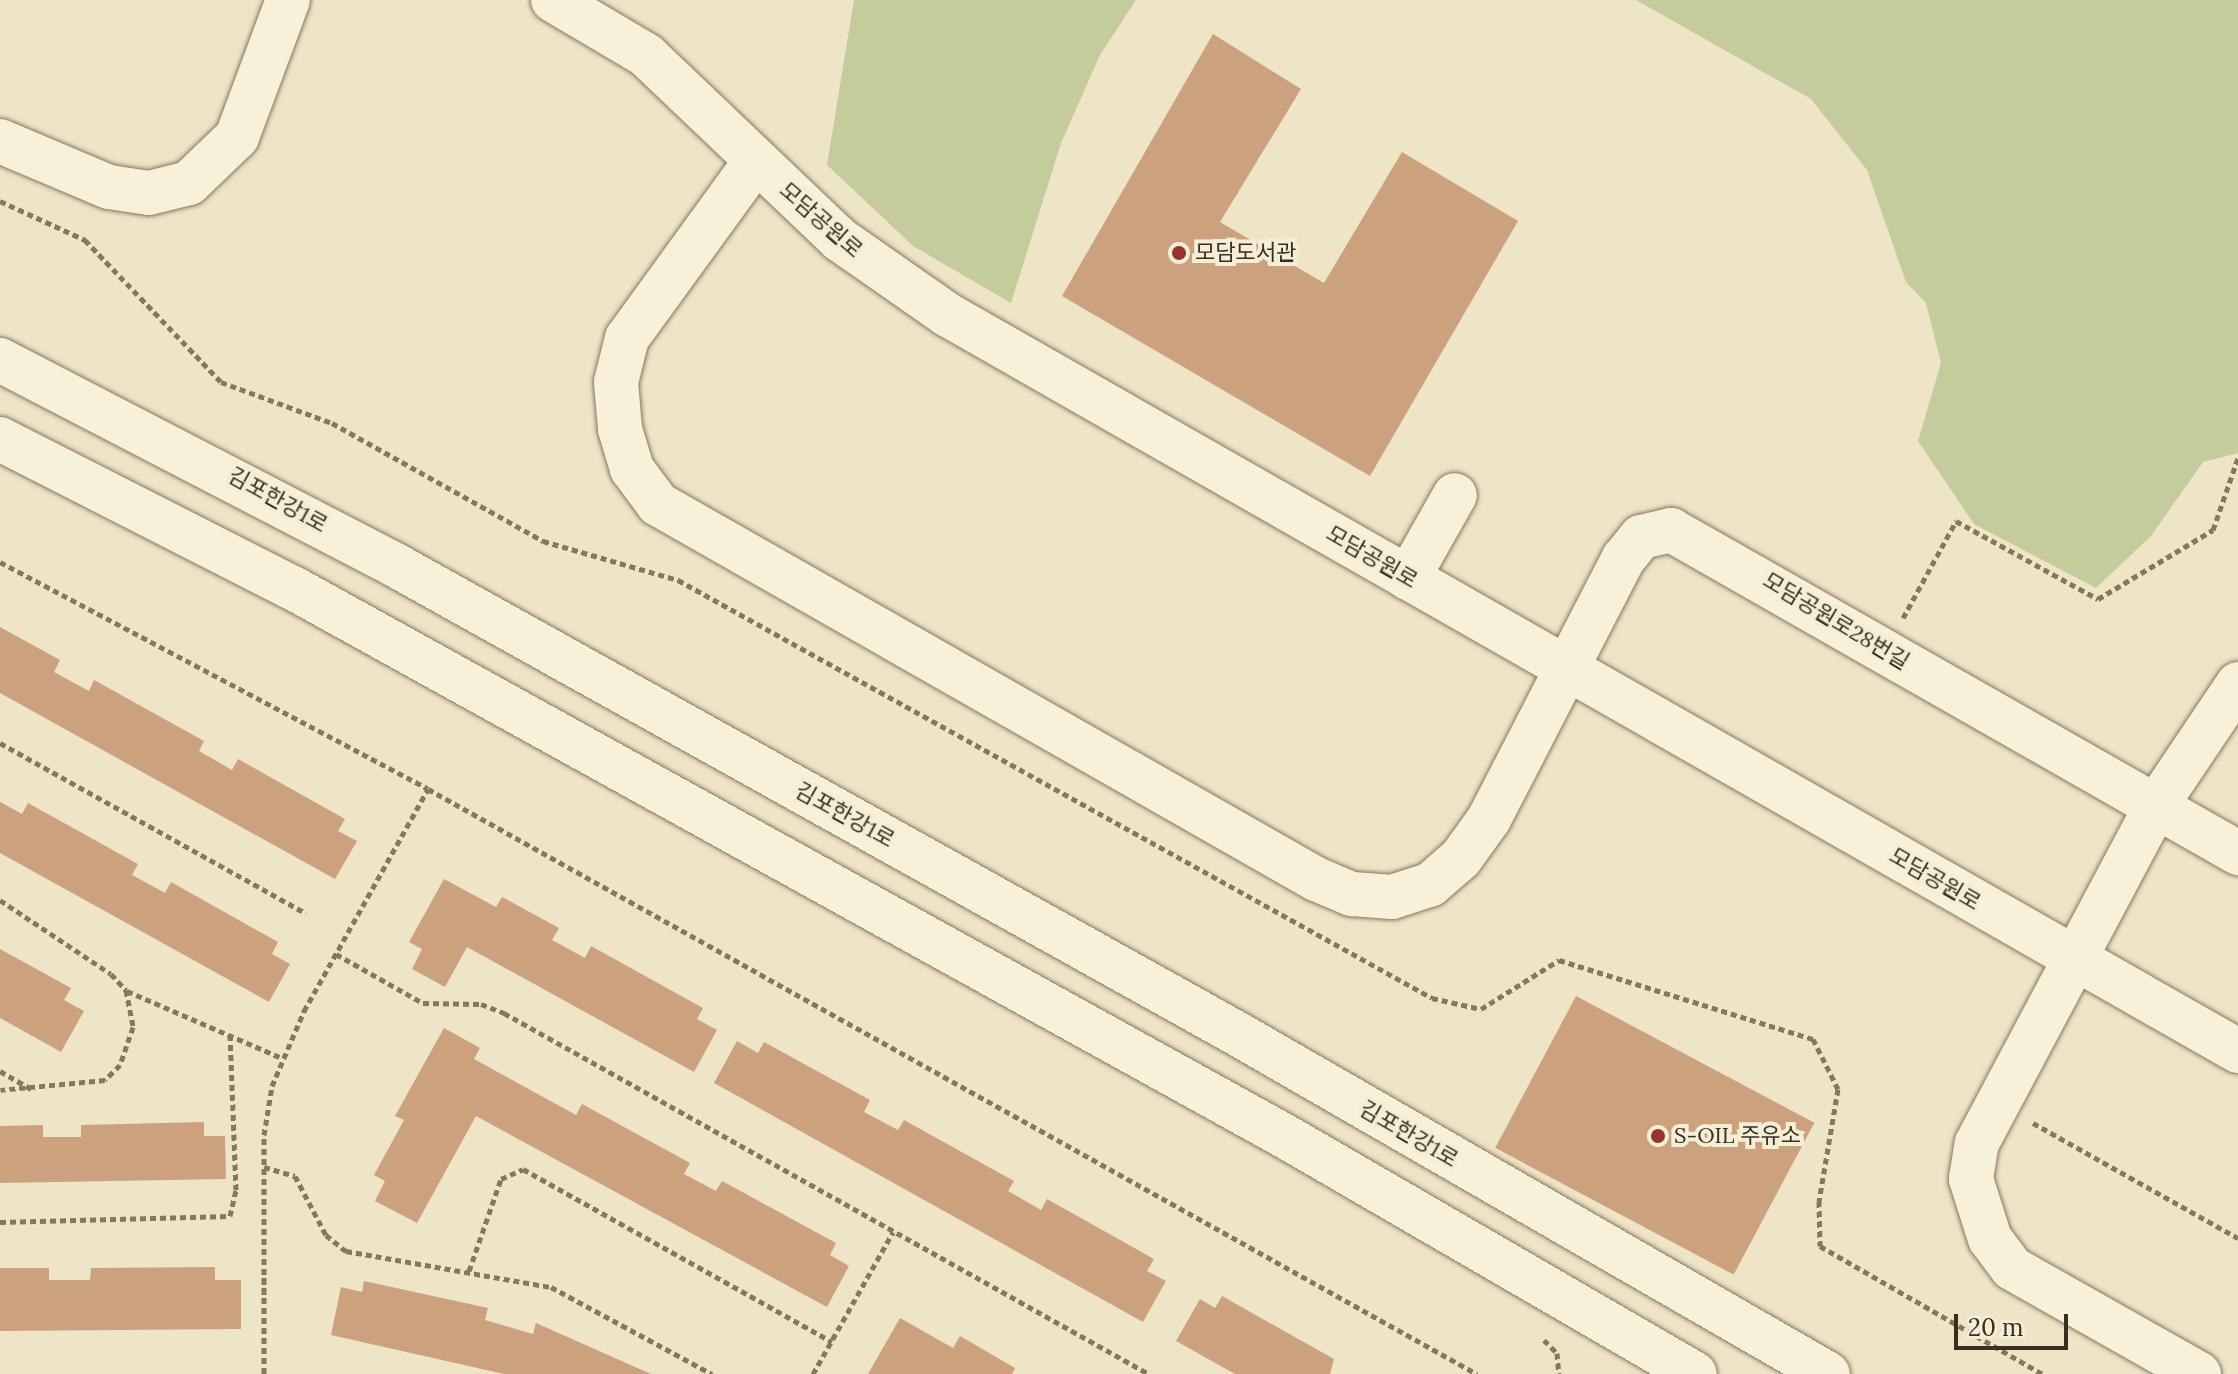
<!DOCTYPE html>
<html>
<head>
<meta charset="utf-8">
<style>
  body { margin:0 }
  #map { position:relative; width:2238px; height:1374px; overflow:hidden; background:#eee4c6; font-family:Lora,"Noto Sans KR",serif }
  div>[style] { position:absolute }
  .green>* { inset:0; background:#c3cc9a }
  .building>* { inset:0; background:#cba27d; transform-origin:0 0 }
  .path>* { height:5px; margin-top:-2.5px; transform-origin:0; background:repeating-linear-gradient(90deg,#89775c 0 6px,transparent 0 10px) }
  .roads { filter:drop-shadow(0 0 2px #89775c) drop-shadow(0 0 2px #89775c) }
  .minor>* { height:44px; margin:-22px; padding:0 22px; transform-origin:22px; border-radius:22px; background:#f8f1da }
  .dots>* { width:22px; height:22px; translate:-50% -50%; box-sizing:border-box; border:4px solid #f5eed6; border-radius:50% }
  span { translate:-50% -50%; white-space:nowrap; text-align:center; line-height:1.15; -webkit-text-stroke:8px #f5eed6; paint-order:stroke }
  .street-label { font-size:22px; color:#3a2e20 }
  .poi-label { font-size:22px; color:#3a2e20 }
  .left { translate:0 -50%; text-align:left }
  .scale { position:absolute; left:1954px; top:1314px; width:114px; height:36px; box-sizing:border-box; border:4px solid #3a2e20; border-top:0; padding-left:10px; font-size:24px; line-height:28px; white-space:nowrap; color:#3a2e20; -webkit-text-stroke:6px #f5eed6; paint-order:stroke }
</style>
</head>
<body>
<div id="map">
  <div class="green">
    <div style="clip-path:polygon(854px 0,1136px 0,1100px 55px,1061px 143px,1011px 303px,913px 246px,827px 165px)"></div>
    <div style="clip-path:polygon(1636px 0,2238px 0,2238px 453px,2203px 462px,2151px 536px,2096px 588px,1974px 524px,1918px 441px,1941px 363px,1926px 303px,1906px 282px,1867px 170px,1811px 99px)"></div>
  </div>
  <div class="building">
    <div style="clip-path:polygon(1213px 34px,1301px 89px,1220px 222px,1324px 283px,1402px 152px,1518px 221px,1370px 476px,1062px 296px)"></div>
    <div style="clip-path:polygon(0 627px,60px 660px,54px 672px,89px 691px,94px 680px,204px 741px,199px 751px,232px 770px,238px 759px,345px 819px,338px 831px,357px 841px,335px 879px,0 693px)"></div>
    <div style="clip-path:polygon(0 802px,22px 814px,28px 803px,138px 864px,132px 875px,165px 893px,171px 882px,278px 942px,272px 954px,290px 964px,269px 1002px,0 853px)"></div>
    <div style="clip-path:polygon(444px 879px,496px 907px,502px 897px,559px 928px,552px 940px,585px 958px,591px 946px,703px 1008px,697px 1019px,717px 1030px,694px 1072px,467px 947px,445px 987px,412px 969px,422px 949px,409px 942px)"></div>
    <div style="clip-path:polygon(0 949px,71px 988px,64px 1000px,84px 1011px,61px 1052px,0 1018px)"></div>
    <div style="left:1576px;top:996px;width:270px;height:172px;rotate:28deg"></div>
    <div style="clip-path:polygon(444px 1028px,480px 1048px,474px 1059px,576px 1115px,582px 1104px,690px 1163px,684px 1174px,716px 1191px,722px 1181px,836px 1243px,830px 1255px,849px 1266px,827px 1307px,476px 1116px,417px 1223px,375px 1201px,385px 1181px,374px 1175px,404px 1120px,395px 1116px)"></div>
    <div style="clip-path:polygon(737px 1041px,758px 1053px,764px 1042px,870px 1100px,864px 1112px,898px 1130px,904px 1120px,1014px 1181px,1008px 1191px,1041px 1210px,1047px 1199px,1154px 1259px,1147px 1271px,1166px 1281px,1143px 1322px,714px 1083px)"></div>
    <div style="clip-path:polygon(204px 1122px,204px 1136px,225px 1136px,226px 1179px,0 1183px,0 1126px,43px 1125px,43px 1137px,81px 1137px,81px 1125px)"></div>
    <div style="clip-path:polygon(215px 1267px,215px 1280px,241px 1280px,241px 1329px,0 1331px,0 1268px,49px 1268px,49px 1280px,90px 1280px,91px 1268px)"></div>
    <div style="clip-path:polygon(364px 1281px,488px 1308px,485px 1320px,533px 1334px,536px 1323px,651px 1374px,504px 1374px,331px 1335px,341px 1287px,362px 1292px)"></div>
    <div style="clip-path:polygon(1222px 1296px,1334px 1359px,1330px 1374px,1235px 1374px,1176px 1341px,1200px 1299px,1215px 1308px)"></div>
    <div style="clip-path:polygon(900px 1318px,953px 1348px,960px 1336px,1015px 1368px,1012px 1374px,868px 1374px)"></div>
  </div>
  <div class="path">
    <div style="left:0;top:201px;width:94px;rotate:24.6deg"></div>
    <div style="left:85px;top:240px;width:197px;rotate:46.2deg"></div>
    <div style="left:221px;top:382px;width:118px;rotate:20.3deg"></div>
    <div style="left:332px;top:423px;width:242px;rotate:29.2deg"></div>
    <div style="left:543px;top:541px;width:141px;rotate:16.1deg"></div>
    <div style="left:678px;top:580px;width:862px;rotate:29deg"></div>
    <div style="left:1432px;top:998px;width:50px;rotate:12.7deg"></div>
    <div style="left:1481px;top:1009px;width:92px;rotate:-32.1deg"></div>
    <div style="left:1559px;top:960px;width:266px;rotate:17.3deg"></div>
    <div style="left:1813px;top:1039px;width:56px;rotate:63.4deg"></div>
    <div style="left:1838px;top:1089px;width:114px;rotate:99.6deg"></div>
    <div style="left:1819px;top:1201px;width:45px;rotate:88.7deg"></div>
    <div style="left:1820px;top:1246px;width:257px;rotate:29.9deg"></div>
    <div style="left:0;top:562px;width:484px;rotate:27.9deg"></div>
    <div style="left:428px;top:789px;width:1201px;rotate:29.15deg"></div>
    <div style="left:1903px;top:618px;width:111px;rotate:-61.3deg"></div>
    <div style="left:1956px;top:521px;width:162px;rotate:28.8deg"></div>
    <div style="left:2098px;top:599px;width:134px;rotate:-31deg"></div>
    <div style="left:2213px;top:530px;width:76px;rotate:-70.9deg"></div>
    <div style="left:0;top:743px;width:350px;rotate:29.1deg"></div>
    <div style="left:0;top:900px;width:133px;rotate:33.7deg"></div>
    <div style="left:111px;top:974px;width:22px;rotate:47deg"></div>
    <div style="left:126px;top:990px;width:38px;rotate:79deg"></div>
    <div style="left:133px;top:1027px;width:40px;rotate:108.9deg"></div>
    <div style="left:120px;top:1065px;width:21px;rotate:135deg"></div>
    <div style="left:105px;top:1080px;width:105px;rotate:174.6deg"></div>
    <div style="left:336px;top:954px;width:100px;rotate:29.4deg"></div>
    <div style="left:423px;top:1003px;width:58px;rotate:1deg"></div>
    <div style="left:481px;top:1004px;width:25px;rotate:21deg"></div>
    <div style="left:504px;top:1013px;width:739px;rotate:29.24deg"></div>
    <div style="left:127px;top:991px;width:169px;rotate:23.4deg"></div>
    <div style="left:0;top:1071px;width:36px;rotate:30deg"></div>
    <div style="left:2033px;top:1123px;width:235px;rotate:29.3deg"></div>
    <div style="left:264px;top:1167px;width:32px;rotate:16deg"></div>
    <div style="left:295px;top:1176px;width:67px;rotate:62.3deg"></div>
    <div style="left:326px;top:1235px;width:26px;rotate:39deg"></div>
    <div style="left:346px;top:1251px;width:208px;rotate:10deg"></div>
    <div style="left:551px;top:1287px;width:183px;rotate:28.4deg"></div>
    <div style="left:0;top:1222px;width:230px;rotate:-1.5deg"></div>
    <div style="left:230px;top:1216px;width:27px;rotate:-77deg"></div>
    <div style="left:236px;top:1190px;width:157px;rotate:-92.2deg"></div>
    <div style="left:469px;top:1271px;width:97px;rotate:-70.8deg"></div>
    <div style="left:501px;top:1179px;width:24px;rotate:-24deg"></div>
    <div style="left:523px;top:1169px;width:354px;rotate:29.2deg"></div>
    <div style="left:1544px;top:1340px;width:18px;rotate:45deg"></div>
    <div style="left:1557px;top:1353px;width:21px;rotate:85deg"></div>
    <div style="left:264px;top:1374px;width:239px;rotate:-90deg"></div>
    <div style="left:264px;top:1135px;width:50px;rotate:-80.7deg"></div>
    <div style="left:272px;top:1086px;width:82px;rotate:-66.9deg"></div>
    <div style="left:304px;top:1011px;width:254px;rotate:-60.8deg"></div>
    <div style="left:813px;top:1374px;width:163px;rotate:-60.6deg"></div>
  </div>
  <div class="roads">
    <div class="minor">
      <div style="left:553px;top:0;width:108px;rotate:30.6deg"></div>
      <div style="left:646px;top:55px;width:267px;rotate:43.6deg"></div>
      <div style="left:839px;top:239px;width:133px;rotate:34.9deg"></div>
      <div style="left:948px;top:315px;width:1485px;rotate:29.71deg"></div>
      <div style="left:0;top:141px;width:118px;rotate:22.9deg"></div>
      <div style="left:109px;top:187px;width:40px;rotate:8.5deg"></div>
      <div style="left:149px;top:193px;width:41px;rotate:-14deg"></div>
      <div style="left:189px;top:183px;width:66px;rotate:-43.8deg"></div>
      <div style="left:237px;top:137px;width:146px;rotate:-69.6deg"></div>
      <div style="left:755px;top:162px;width:218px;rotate:126deg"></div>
      <div style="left:627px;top:338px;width:45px;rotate:104deg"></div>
      <div style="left:616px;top:382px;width:47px;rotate:85.1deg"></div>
      <div style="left:620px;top:429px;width:42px;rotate:73.3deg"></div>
      <div style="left:632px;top:469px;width:44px;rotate:53.4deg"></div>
      <div style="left:658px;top:504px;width:757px;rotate:29.68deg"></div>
      <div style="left:1316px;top:879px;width:39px;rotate:23deg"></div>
      <div style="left:1352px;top:894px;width:40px;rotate:4.3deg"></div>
      <div style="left:1392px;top:897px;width:40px;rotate:-18deg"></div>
      <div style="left:1430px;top:885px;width:41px;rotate:-41.1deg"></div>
      <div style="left:1461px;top:858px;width:48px;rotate:-54.3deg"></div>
      <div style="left:1489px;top:819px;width:294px;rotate:-62.7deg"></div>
      <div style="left:1624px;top:558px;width:27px;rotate:-51deg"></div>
      <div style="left:1641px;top:537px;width:31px;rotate:-13deg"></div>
      <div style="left:1671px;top:530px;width:653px;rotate:29.67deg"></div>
      <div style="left:0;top:360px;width:447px;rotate:27.4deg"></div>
      <div style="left:397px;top:566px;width:960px;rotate:29.1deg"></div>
      <div style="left:1236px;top:1033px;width:683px;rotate:29.94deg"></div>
      <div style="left:0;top:439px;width:329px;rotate:27deg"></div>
      <div style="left:293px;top:588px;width:1137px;rotate:28.93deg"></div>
      <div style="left:1288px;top:1138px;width:470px;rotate:30.1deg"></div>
      <div style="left:1408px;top:578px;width:95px;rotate:-60.5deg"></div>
      <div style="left:2199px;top:1374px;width:215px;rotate:-150.5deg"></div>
      <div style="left:2012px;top:1268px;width:36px;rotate:-127deg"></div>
      <div style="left:1990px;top:1239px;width:63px;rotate:-107.6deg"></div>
      <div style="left:1971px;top:1179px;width:36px;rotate:-81deg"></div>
      <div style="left:1977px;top:1143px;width:382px;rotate:-62deg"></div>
      <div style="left:2156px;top:806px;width:147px;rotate:-56.1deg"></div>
    </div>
  </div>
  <div class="dots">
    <div style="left:1179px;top:253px;background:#97332d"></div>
    <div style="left:1658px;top:1136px;background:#97332d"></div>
  </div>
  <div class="street-label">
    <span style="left:821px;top:220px;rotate:41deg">모담공원로</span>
    <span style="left:278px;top:500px;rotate:29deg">김포한강1로</span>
    <span style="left:1372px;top:557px;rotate:30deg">모담공원로</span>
    <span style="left:1836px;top:621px;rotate:31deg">모담공원로28번길</span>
    <span style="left:845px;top:815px;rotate:29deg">김포한강1로</span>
    <span style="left:1935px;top:879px;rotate:30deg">모담공원로</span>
    <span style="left:1409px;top:1134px;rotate:30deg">김포한강1로</span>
  </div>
  <div class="poi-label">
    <span class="left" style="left:1195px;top:253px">모담도서관</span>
    <span class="left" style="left:1674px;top:1136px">S-OIL 주유소</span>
  </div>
  <div class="scale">20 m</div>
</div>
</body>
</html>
